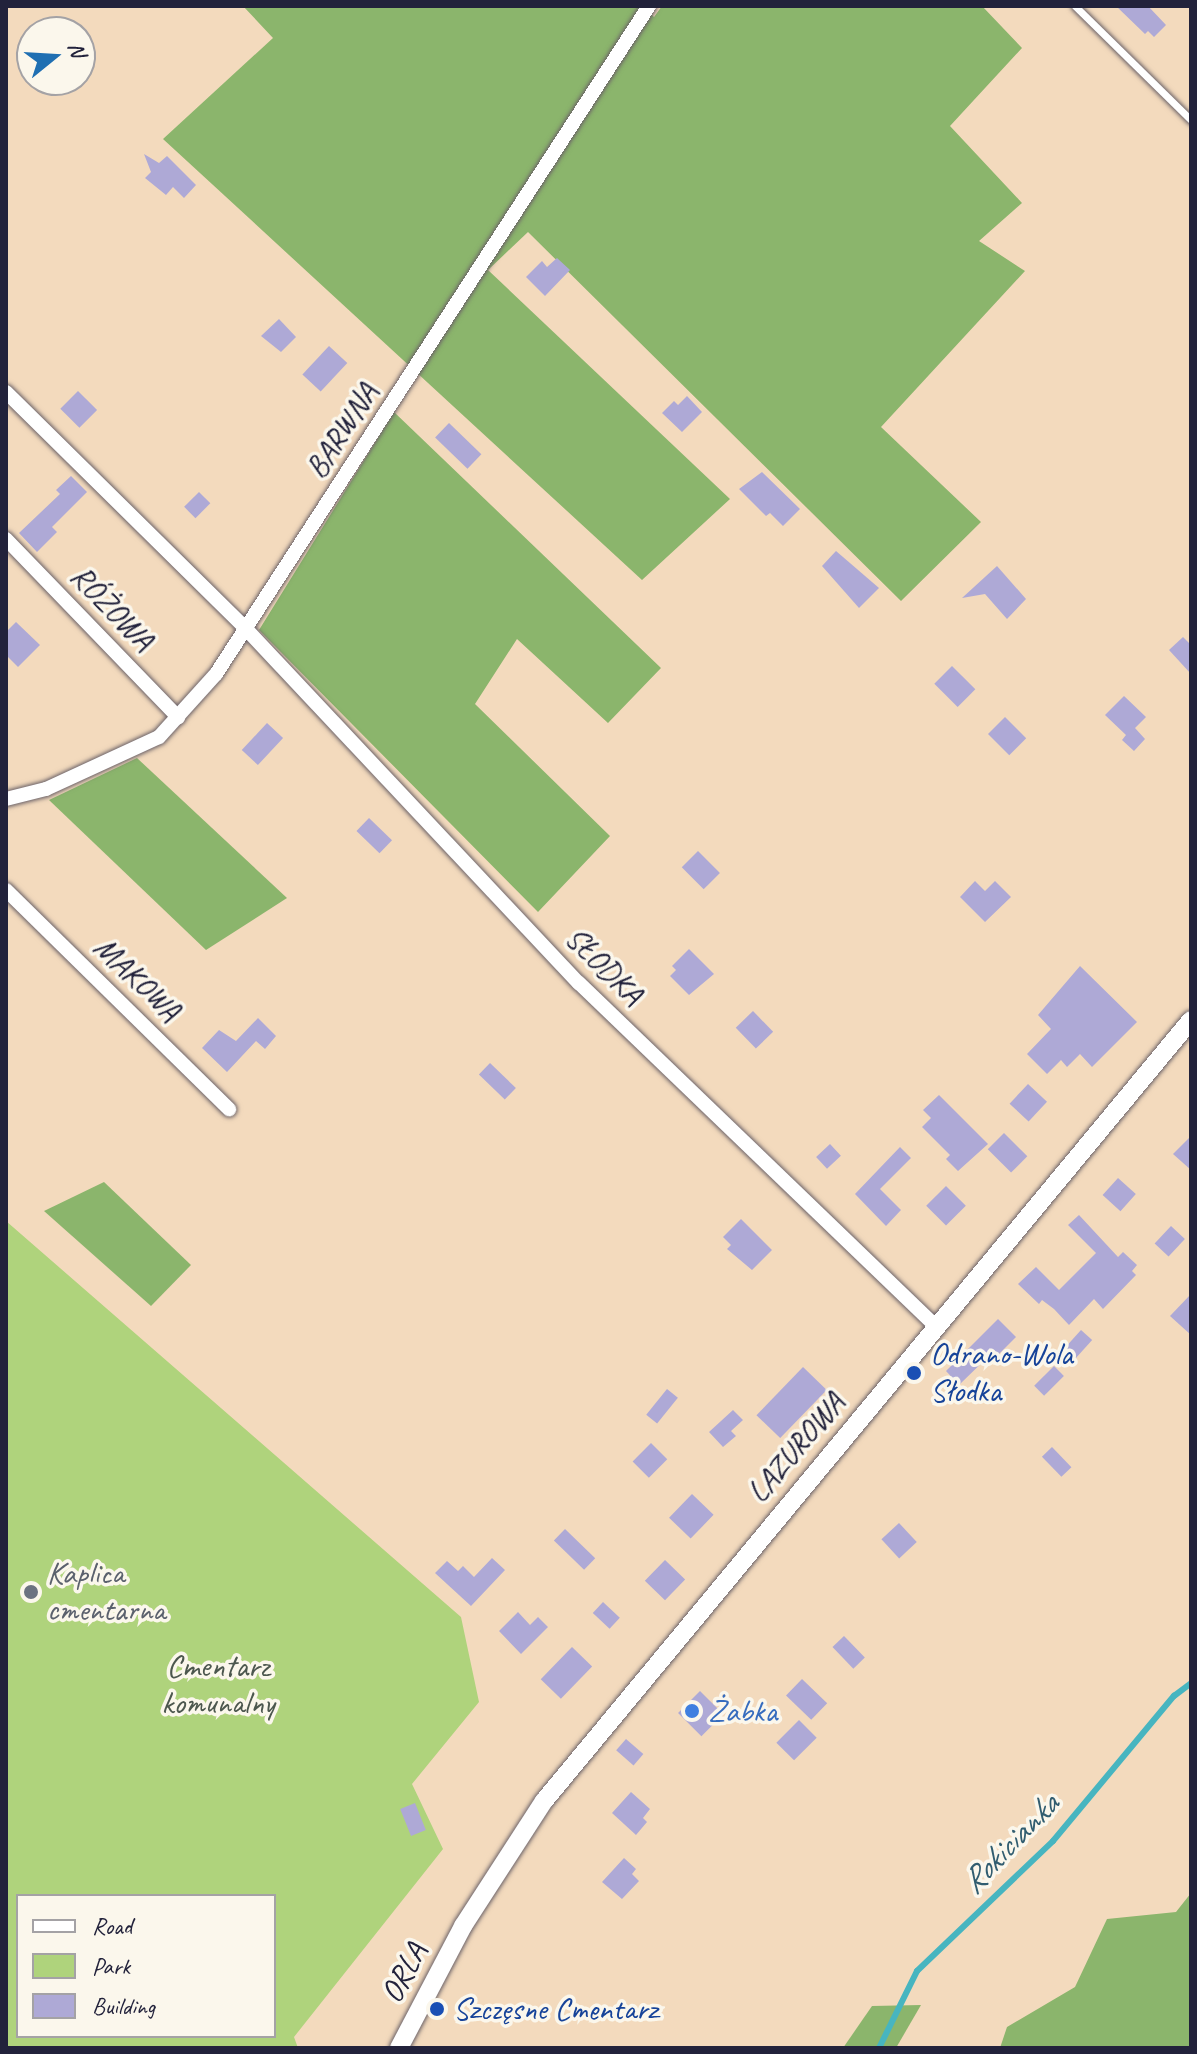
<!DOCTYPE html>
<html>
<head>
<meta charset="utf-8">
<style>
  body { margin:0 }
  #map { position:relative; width:1197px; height:2054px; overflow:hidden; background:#f3dabd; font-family:Caveat,sans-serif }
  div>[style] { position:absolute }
  .green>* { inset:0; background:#afd37c }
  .forest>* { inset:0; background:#8bb56c }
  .stream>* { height:6px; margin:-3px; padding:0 3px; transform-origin:3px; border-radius:3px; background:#47b5c0 }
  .building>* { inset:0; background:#aea9d6; transform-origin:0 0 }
  .roads { filter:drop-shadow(0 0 2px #6b6268) drop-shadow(0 0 2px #6b6268) }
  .service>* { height:7px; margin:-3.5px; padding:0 3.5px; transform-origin:3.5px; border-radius:3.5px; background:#fff }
  .minor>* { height:14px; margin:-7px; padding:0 7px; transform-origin:7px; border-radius:7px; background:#fff }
  .tertiary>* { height:18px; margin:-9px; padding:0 9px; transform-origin:9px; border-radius:9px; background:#fff }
  .dots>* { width:22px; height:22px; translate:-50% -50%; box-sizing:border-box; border:4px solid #fbf7ec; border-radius:50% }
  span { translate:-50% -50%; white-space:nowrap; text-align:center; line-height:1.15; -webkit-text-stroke:7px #fbf7ec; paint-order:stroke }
  .street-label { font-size:32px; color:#22223b }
  .transit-label { font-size:32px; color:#164399 }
  .left { translate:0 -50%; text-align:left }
  .worship-label { font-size:32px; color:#5b616d }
  .park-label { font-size:32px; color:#4c574e }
  .shop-label { font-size:32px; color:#366cbe }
  .water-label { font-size:34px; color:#315d70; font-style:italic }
  .frame { position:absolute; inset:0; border:8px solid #22223b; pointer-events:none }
  .legend { position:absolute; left:16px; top:1894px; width:260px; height:144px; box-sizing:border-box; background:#fbf7ec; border:2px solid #a4a2a5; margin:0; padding:10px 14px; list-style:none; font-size:24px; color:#22223b }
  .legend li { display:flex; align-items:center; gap:16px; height:40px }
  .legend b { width:40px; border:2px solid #a4a2a5 }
  .north { position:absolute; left:16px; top:16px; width:80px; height:80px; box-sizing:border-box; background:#fbf7ec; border:2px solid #a4a2a5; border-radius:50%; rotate:72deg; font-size:22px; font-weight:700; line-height:32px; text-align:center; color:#22223b }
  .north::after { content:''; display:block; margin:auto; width:28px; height:36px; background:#1f6fb2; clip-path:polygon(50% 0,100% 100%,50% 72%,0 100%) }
</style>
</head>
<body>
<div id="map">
  <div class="green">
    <div style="clip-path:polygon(evenodd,6px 1221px,461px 1617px,479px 1702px,412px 1784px,443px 1849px,294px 2037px,298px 2048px,6px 2048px,6px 1221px,18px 1896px,274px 1896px,274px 2036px,18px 2036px,18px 1896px)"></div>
  </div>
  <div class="forest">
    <div style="clip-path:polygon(243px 6px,643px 6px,654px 17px,662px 6px,982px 6px,1022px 48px,950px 126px,1022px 203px,979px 241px,1025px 271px,881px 427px,981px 522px,901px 601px,528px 232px,488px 270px,730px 499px,642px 580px,163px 139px,273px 38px)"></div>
    <div style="clip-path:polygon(394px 412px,661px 668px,608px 723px,517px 639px,475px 704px,610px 836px,538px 912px,259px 630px)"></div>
    <div style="clip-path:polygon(137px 758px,287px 898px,206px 950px,49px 800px)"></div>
    <div style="clip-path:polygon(104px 1182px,191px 1265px,151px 1306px,44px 1211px)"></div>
    <div style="clip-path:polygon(1191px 1893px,1191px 2048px,1000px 2048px,1007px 2027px,1075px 1987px,1107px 1919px,1176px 1912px)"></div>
    <div style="clip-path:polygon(921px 2005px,896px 2048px,843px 2048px,872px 2006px)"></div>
  </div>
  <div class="stream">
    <div style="left:879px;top:2048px;width:86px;rotate:-63.7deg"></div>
    <div style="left:917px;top:1971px;width:188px;rotate:-43.7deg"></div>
    <div style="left:1053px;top:1841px;width:189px;rotate:-50.2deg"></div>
    <div style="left:1174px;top:1696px;width:21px;rotate:-37deg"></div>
  </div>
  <div class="building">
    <div style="clip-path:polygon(1116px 6px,1148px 6px,1166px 25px,1154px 37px,1148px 31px,1145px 34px)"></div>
    <div style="clip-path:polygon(144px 154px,159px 163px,167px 156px,196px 185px,184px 198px,173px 187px,166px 195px,145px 178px,151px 172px)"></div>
    <div style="clip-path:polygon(557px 258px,570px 270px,545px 296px,526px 277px,542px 261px,547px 267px)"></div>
    <div style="clip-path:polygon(279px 319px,296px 337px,281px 352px,261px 336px)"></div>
    <div style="left:329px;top:346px;width:25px;height:39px;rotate:43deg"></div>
    <div style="left:78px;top:391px;width:27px;height:25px;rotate:45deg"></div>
    <div style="clip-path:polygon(687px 396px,702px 412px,682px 432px,662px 413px,674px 401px,678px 405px)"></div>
    <div style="left:449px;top:423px;width:45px;height:20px;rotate:44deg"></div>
    <div style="clip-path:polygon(762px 472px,800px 509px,783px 526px,770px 513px,766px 516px,739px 489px)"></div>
    <div style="clip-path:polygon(71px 476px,87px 492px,52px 527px,57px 532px,37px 552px,19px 533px,60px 494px,56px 490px)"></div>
    <div style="left:199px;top:492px;width:16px;height:21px;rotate:45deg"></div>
    <div style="clip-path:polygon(836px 551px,879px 588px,859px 608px,822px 566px)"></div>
    <div style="clip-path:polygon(997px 566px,1026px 599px,1007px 619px,985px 594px,962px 598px)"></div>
    <div style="clip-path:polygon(16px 622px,40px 645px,18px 667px,6px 655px,6px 632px)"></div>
    <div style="clip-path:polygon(1183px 637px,1191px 645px,1191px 674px,1169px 650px)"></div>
    <div style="left:952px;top:666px;width:33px;height:25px;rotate:45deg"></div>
    <div style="clip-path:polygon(1124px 696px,1146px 717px,1135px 728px,1145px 739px,1134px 751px,1122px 740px,1126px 735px,1105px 715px)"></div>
    <div style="left:1005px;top:717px;width:30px;height:24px;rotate:45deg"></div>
    <div style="left:267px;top:723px;width:22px;height:37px;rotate:43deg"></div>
    <div style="left:369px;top:818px;width:32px;height:18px;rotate:44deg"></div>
    <div style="left:698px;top:851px;width:31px;height:23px;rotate:45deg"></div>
    <div style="clip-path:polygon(975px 881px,985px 891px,995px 881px,1011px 897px,985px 922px,960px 897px)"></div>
    <div style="clip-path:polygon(689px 949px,714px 974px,689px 995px,670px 976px,676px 970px,672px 966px)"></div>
    <div style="clip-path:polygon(1080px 966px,1137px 1022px,1092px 1067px,1080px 1054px,1067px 1067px,1061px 1060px,1047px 1074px,1027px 1054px,1051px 1029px,1038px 1015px)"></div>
    <div style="left:753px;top:1011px;width:29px;height:24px;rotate:46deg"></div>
    <div style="clip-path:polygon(258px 1018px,276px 1036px,265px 1049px,256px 1041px,227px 1072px,202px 1048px,219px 1030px,236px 1041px)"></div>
    <div style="left:490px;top:1063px;width:36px;height:16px;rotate:44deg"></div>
    <div style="left:1028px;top:1084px;width:26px;height:27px;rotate:43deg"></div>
    <div style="clip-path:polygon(939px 1095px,988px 1144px,958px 1171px,946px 1159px,950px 1155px,922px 1127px,931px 1118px,923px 1110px)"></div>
    <div style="left:1004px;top:1133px;width:33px;height:23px;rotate:45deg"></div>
    <div style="clip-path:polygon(1191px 1136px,1191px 1170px,1173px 1154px)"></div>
    <div style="left:830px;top:1144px;width:16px;height:19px;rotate:47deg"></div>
    <div style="clip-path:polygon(900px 1147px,911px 1158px,880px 1189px,901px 1210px,886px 1226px,855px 1194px)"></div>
    <div style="left:1118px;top:1178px;width:24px;height:23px;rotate:42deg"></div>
    <div style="left:946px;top:1186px;width:28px;height:28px;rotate:45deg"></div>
    <div style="clip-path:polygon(1079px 1215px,1118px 1257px,1123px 1252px,1137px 1265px,1132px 1271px,1136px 1275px,1103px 1309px,1094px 1299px,1069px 1325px,1054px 1309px,1042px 1300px,1039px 1304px,1018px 1284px,1036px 1267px,1059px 1290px,1096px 1253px,1068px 1225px)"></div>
    <div style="clip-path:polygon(741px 1219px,772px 1250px,752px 1270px,727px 1249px,731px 1245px,723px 1237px)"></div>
    <div style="left:1171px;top:1226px;width:19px;height:24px;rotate:43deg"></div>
    <div style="clip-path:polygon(1191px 1294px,1191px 1335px,1170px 1316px)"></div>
    <div style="clip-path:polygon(998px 1319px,1016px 1337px,998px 1355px,994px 1351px,959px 1385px,946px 1371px)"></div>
    <div style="left:1081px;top:1330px;width:15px;height:30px;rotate:42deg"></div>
    <div style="left:1054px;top:1366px;width:14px;height:28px;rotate:45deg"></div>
    <div style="left:803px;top:1367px;width:33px;height:67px;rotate:44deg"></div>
    <div style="left:667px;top:1389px;width:14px;height:33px;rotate:39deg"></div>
    <div style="clip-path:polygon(733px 1410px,743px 1420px,731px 1431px,736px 1436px,723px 1447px,709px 1432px)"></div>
    <div style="left:651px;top:1443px;width:23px;height:26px;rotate:45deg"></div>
    <div style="left:1052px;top:1447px;width:28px;height:14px;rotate:46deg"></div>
    <div style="left:692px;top:1494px;width:30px;height:33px;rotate:44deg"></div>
    <div style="left:899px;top:1523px;width:26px;height:24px;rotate:47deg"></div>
    <div style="left:565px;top:1529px;width:42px;height:16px;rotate:44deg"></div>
    <div style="clip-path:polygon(492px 1558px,505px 1570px,471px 1606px,435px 1573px,447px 1561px,458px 1571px,463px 1566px,474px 1577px)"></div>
    <div style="left:665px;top:1560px;width:28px;height:29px;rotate:44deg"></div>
    <div style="left:603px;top:1602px;width:23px;height:15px;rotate:43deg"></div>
    <div style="clip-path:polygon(518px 1612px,530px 1625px,538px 1617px,548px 1627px,521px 1654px,499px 1631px)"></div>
    <div style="left:844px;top:1636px;width:30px;height:16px;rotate:46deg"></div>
    <div style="left:572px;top:1647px;width:28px;height:45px;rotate:44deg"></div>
    <div style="left:802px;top:1679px;width:35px;height:23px;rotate:44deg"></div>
    <div style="left:700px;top:1691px;width:33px;height:31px;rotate:45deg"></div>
    <div style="left:799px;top:1720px;width:25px;height:32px;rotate:45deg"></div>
    <div style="left:626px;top:1739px;width:23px;height:15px;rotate:41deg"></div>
    <div style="clip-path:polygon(631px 1792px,650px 1809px,643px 1818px,647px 1822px,636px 1835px,612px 1813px)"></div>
    <div style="left:415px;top:1803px;width:29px;height:16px;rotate:68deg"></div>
    <div style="clip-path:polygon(624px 1858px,636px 1869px,632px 1874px,639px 1881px,622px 1899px,602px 1882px)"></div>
  </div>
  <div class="roads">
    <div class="service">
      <div style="left:1075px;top:6px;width:163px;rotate:44.5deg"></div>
    </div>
    <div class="minor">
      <div style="left:6px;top:392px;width:340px;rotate:44.6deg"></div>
      <div style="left:248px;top:631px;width:483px;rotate:46.8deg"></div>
      <div style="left:579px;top:983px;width:496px;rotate:43.9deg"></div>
      <div style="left:6px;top:539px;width:248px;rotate:46deg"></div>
      <div style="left:6px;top:799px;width:41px;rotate:-14deg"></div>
      <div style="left:46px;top:789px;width:124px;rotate:-24.7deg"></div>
      <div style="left:159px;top:737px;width:85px;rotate:-47.9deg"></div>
      <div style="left:216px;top:674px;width:796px;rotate:-57.05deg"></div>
      <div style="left:6px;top:890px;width:313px;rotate:44.5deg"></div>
    </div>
    <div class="tertiary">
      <div style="left:399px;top:2048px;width:138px;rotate:-62.3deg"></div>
      <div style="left:463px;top:1926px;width:149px;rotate:-57.1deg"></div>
      <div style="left:544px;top:1801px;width:1014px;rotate:-50.36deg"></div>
    </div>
  </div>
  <div class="dots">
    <div style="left:914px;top:1373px;background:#1a4fb4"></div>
    <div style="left:31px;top:1592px;background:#6b7280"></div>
    <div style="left:692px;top:1711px;background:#3f7fe0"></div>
    <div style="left:437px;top:2009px;background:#1a4fb4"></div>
  </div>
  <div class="street-label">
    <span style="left:342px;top:431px;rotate:-57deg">BARWNA</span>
    <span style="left:112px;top:608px;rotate:46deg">RÓŻOWA</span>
    <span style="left:604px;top:966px;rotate:45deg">SŁODKA</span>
    <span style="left:137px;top:979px;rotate:44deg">MAKOWA</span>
    <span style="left:796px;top:1448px;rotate:-50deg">LAZUROWA</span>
    <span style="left:404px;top:1973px;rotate:-62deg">ORLA</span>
  </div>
  <div class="transit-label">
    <span class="left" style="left:930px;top:1373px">Odrano-Wola<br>Słodka</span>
    <span class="left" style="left:453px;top:2009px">Szczęsne Cmentarz</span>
  </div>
  <div class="worship-label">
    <span class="left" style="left:47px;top:1592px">Kaplica<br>cmentarna</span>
  </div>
  <div class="park-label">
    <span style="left:218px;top:1685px">Cmentarz<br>komunalny</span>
  </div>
  <div class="shop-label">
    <span class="left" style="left:708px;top:1711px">Żabka</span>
  </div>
  <div class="water-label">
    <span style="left:1009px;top:1843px;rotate:-46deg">Rokicianka</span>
  </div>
  <div class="frame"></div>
  <ul class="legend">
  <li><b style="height:10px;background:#fff"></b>Road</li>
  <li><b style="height:22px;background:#afd37c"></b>Park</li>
  <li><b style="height:22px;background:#aea9d6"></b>Building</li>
  </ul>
  <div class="north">N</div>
</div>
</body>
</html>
